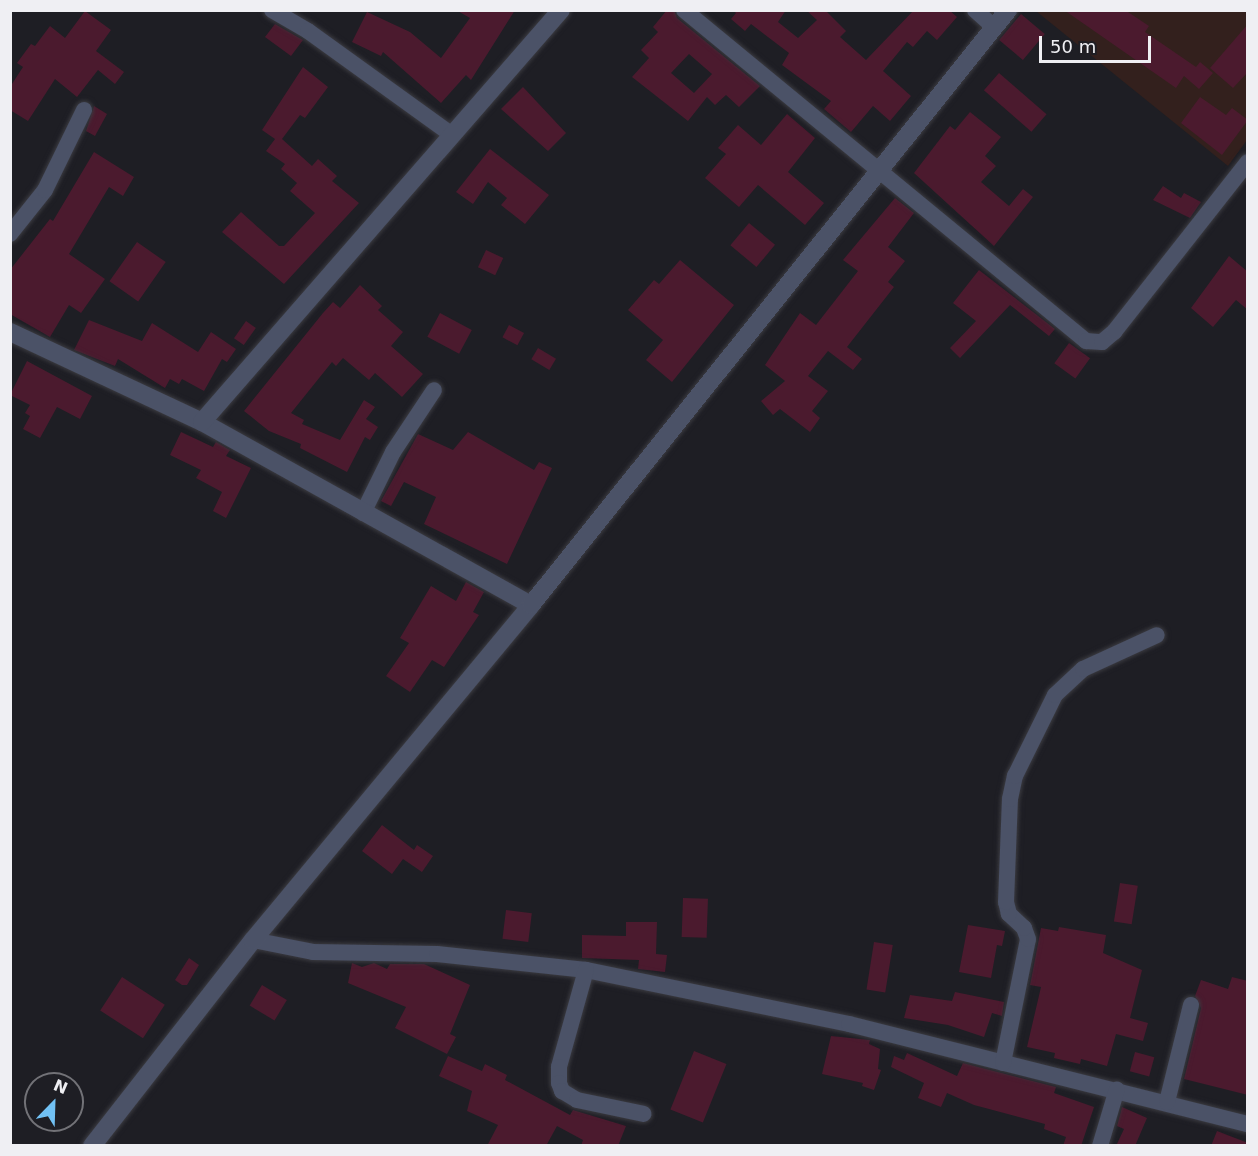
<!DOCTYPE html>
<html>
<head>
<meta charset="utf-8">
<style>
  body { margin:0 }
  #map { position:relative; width:1258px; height:1156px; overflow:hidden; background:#1e1e24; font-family:"DejaVu Sans",sans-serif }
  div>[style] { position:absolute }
  .education>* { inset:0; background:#33201d }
  .building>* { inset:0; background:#4b1a2e; transform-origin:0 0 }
  .roads { filter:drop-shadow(0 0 2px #3b3b41) drop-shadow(0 0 2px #3b3b41) }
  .minor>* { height:16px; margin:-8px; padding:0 8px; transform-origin:8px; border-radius:8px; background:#4b5267 }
  .tertiary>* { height:18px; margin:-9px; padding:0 9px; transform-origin:9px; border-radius:9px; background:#4b5267 }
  span { translate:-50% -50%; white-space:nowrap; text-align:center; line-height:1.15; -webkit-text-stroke:6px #1e1e24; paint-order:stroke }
  .frame { position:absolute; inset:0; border:12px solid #efeff3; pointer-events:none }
  .north { position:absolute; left:24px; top:1072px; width:60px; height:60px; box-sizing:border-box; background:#1e1e24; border:2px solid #727277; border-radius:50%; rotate:23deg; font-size:16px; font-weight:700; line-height:24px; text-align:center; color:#efeff3 }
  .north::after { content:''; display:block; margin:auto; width:21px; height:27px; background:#71c1f4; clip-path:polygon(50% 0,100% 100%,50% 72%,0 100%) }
  .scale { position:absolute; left:1039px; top:36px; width:112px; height:27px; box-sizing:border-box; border:3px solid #efeff3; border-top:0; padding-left:8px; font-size:18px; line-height:21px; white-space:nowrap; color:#efeff3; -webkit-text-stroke:4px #1e1e24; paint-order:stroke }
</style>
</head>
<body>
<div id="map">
  <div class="education">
    <div style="clip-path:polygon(1036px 11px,1247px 11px,1247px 140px,1228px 166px)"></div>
  </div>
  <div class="building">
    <div style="clip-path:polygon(456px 10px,515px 10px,471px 80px,466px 75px,441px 103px,383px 52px,381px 56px,352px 42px,367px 12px,410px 32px,441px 58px,470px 18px)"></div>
    <div style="clip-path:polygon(evenodd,667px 10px,674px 10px,677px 18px,760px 86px,739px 107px,726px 95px,715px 105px,707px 97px,688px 121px,632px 77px,649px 58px,641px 50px,658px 32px,653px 27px,667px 10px,689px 54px,712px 74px,694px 93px,671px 73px,689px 54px)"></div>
    <div style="clip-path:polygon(733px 10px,786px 10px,778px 22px,798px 38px,817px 20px,806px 10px,825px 10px,846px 31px,840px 37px,866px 60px,914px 10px,949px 10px,957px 17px,937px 40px,927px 31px,913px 47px,907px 42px,883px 71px,911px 96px,890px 121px,873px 106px,851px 132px,824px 109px,831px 101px,782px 65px,789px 53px,751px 24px,745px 31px,731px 19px,736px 13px)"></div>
    <div style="clip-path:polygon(1064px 10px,1125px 10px,1149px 26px,1145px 32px,1196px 67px,1200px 62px,1213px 73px,1199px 89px,1184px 76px,1176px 88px)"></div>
    <div style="clip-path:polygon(85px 11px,111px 30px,96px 51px,124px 72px,115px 84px,98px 70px,77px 97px,55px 79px,28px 121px,10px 110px,10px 87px,23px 67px,17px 63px,31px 44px,35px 46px,50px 26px,65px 38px)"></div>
    <div style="left:1021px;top:14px;width:31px;height:34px;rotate:40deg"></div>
    <div style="clip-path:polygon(275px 24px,303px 40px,291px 56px,265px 37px)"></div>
    <div style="clip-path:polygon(1248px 24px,1248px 72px,1233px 88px,1210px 68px)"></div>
    <div style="clip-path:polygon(303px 67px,328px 87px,305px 118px,300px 115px,282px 139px,312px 166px,318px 159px,337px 176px,332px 181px,359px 203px,284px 284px,222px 232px,241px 212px,279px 246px,284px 246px,315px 213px,290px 191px,297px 183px,281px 169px,285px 164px,266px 151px,275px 139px,262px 130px)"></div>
    <div style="left:999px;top:73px;width:63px;height:23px;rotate:41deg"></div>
    <div style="clip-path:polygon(523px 87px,566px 133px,548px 151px,501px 109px)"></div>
    <div style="clip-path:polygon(1200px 97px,1226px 115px,1232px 108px,1248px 120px,1222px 155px,1181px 123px)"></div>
    <div style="clip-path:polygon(94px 106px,107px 114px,95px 136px,86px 131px)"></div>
    <div style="clip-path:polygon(970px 112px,1001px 137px,985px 156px,996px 166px,981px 182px,1009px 206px,1023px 189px,1033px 197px,994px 246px,914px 173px,950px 126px,955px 130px)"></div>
    <div style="clip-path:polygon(787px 114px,815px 138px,788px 172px,824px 203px,805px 225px,758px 185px,739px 207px,705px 178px,726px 154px,718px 148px,738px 125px,761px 145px)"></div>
    <div style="clip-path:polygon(490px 149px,549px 195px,525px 224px,501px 205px,507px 198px,488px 182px,473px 204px,456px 192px)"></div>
    <div style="clip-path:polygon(94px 152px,134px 177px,123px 196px,109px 187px,69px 254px,105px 279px,81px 313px,69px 305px,50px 337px,10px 314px,10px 270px,50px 219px,53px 221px)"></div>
    <div style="clip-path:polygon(1163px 186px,1181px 198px,1184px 193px,1201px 202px,1190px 218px,1153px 200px)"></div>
    <div style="clip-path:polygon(895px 198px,914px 213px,888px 247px,905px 261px,888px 282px,894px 287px,847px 347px,862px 359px,853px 370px,828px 351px,808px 376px,828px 391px,812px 411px,820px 418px,810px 432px,780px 409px,773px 415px,761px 401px,785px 381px,765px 365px,800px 313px,816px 325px,858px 271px,843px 260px)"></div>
    <div style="left:749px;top:223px;width:34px;height:29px;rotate:40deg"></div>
    <div style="left:137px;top:242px;width:35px;height:48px;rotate:35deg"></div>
    <div style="left:486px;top:250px;width:19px;height:19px;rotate:25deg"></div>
    <div style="clip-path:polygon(1229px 256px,1248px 272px,1248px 310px,1236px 300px,1213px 327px,1191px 308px)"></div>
    <div style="clip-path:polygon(680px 260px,734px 305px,672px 382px,646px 360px,663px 340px,628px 310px,654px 280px,659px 284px)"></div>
    <div style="clip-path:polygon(979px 270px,1055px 329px,1049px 336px,1010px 305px,960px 358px,950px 348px,976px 321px,953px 303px)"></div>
    <div style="clip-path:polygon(360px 285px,382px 306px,378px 310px,403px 332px,391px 346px,423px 374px,402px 397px,375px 373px,369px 380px,343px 358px,336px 366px,332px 362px,291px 413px,304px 420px,302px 424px,340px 440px,364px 400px,375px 407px,366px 419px,378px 427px,370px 440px,365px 437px,347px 472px,300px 448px,301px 444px,269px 431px,244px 411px,323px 313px,333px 302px,340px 308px)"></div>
    <div style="left:440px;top:313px;width:36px;height:27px;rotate:28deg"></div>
    <div style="clip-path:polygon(89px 320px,142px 341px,152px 323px,198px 352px,211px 332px,236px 349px,227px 362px,222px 359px,204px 391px,182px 379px,179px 384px,170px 379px,165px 388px,118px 359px,115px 366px,74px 350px)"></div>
    <div style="left:246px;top:321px;width:12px;height:21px;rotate:35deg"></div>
    <div style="left:509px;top:325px;width:17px;height:14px;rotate:28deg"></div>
    <div style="left:1069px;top:343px;width:26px;height:25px;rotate:36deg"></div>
    <div style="left:538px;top:348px;width:21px;height:13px;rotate:31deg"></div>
    <div style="clip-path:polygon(27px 361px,92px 396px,80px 419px,57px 407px,40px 438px,23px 429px,30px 416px,25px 413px,30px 405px,10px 395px)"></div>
    <div style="clip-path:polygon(181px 432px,213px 447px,216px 442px,230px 450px,226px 456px,251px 468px,226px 518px,213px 511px,222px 492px,196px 478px,201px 470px,170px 455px)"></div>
    <div style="clip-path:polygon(468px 432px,534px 470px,539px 462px,552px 468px,507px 564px,424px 524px,436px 497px,404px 482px,391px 506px,381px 501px,418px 434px,453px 450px)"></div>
    <div style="clip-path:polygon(466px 582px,484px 592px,473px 612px,479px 615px,444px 667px,432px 660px,410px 692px,386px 676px,409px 643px,400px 638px,431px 586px,456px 601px)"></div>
    <div style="clip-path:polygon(382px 825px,414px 850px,417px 845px,433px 856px,422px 872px,403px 859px,392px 874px,362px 851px)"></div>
    <div style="left:1120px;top:883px;width:18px;height:39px;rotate:9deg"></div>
    <div style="left:683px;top:898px;width:25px;height:39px;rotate:2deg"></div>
    <div style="left:506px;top:910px;width:26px;height:29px;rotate:7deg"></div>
    <div style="clip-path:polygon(626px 922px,657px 922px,656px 954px,667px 955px,665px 972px,638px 969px,639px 960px,582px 958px,582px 935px,626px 936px)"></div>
    <div style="clip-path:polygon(968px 925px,1005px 931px,1002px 946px,997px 945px,991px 978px,959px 972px)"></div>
    <div style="clip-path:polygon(1059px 927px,1106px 935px,1103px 953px,1142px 970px,1130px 1018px,1148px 1023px,1143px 1041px,1116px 1034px,1107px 1066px,1081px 1059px,1080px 1064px,1054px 1058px,1055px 1053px,1027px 1047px,1041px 987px,1030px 985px,1041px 928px,1058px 931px)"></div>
    <div style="left:874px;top:942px;width:19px;height:48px;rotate:9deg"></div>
    <div style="clip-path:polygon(189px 958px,199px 965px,187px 985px,182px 985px,175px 980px)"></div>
    <div style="clip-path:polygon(352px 963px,362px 967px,374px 963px,387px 969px,390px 964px,424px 964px,470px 985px,450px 1034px,456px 1037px,447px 1054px,395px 1028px,406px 1007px,348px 983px)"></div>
    <div style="left:122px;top:977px;width:51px;height:40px;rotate:33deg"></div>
    <div style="clip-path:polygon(1232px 977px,1248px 981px,1248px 1095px,1184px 1079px,1201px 1008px,1195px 996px,1201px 980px,1228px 989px)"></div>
    <div style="left:262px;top:985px;width:29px;height:24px;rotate:31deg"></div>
    <div style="clip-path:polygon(955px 992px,1004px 1002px,1002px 1016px,992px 1013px,984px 1037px,948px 1025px,904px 1018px,910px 995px,952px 1001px)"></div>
    <div style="clip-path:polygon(831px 1036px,870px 1040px,869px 1044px,880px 1049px,878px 1069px,881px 1070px,874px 1090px,862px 1086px,863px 1083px,822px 1074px)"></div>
    <div style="left:694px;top:1051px;width:35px;height:63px;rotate:22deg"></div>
    <div style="left:1135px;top:1052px;width:20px;height:20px;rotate:15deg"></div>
    <div style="clip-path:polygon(907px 1053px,957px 1076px,963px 1063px,1056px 1087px,1054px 1093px,1094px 1107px,1081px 1146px,1063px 1146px,1066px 1137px,1044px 1129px,1045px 1124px,974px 1105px,947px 1093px,941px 1107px,918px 1098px,924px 1083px,891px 1067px,894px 1056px,904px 1060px)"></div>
    <div style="clip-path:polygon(448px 1056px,482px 1071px,485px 1064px,507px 1075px,505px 1080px,570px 1115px,573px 1110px,626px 1126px,618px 1146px,581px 1146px,583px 1140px,557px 1126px,546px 1146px,487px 1146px,498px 1125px,467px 1111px,472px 1091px,439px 1076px)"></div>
    <div style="clip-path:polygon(1122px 1107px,1147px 1118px,1135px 1146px,1116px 1146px,1124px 1129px,1117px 1126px)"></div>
    <div style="clip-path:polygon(1217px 1131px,1248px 1143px,1248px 1146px,1211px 1146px)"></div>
  </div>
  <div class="roads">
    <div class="minor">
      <div style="left:272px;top:10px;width:42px;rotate:30.3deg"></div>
      <div style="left:308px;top:31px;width:176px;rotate:35.8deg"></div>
      <div style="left:684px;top:10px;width:521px;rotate:39.47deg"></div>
      <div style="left:1086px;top:341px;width:16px;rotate:4deg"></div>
      <div style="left:1102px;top:342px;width:16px;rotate:-40deg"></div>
      <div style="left:1114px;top:332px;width:216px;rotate:-51.8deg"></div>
      <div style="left:975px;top:10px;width:25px;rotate:42deg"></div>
      <div style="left:10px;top:234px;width:56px;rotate:-51.5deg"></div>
      <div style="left:45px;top:190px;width:89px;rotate:-64deg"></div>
      <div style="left:363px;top:513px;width:68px;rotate:-63.8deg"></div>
      <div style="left:393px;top:452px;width:74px;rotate:-56.5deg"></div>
      <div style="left:253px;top:940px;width:61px;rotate:11.3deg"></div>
      <div style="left:313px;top:952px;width:124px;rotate:0.9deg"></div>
      <div style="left:437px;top:954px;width:150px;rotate:6.1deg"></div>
      <div style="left:586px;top:970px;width:268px;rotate:11.6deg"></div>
      <div style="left:849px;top:1024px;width:411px;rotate:14.1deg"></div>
      <div style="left:586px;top:970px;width:101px;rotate:105.6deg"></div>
      <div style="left:559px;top:1067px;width:16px;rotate:90deg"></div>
      <div style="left:559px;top:1083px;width:9px;rotate:69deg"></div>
      <div style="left:562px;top:1091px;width:17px;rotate:31deg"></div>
      <div style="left:577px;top:1100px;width:68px;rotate:11.8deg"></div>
      <div style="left:1003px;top:1063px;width:126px;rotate:-78.6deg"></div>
      <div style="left:1028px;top:939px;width:12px;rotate:-110deg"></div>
      <div style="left:1024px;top:928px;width:21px;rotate:-137deg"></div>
      <div style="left:1009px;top:914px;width:12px;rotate:-104deg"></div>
      <div style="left:1006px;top:902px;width:103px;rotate:-87.8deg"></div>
      <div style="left:1010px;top:799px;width:24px;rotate:-78deg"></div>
      <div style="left:1015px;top:776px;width:90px;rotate:-63.7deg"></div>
      <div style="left:1055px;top:695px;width:38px;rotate:-43deg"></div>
      <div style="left:1083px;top:669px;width:81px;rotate:-24.7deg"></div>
      <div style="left:1167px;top:1102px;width:100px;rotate:-76.1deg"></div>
      <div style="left:1100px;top:1146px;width:59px;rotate:-73.4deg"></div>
    </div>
    <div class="tertiary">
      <div style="left:10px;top:332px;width:212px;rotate:25.1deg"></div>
      <div style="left:202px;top:422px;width:376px;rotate:29.1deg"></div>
      <div style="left:202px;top:422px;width:546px;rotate:-48.93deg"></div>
      <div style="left:92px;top:1146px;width:261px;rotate:-52deg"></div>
      <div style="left:253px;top:940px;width:435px;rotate:-50.3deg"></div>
      <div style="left:531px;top:605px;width:763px;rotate:-51.28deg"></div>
    </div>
  </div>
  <div class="frame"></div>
  <div class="north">N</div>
  <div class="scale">50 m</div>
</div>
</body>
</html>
